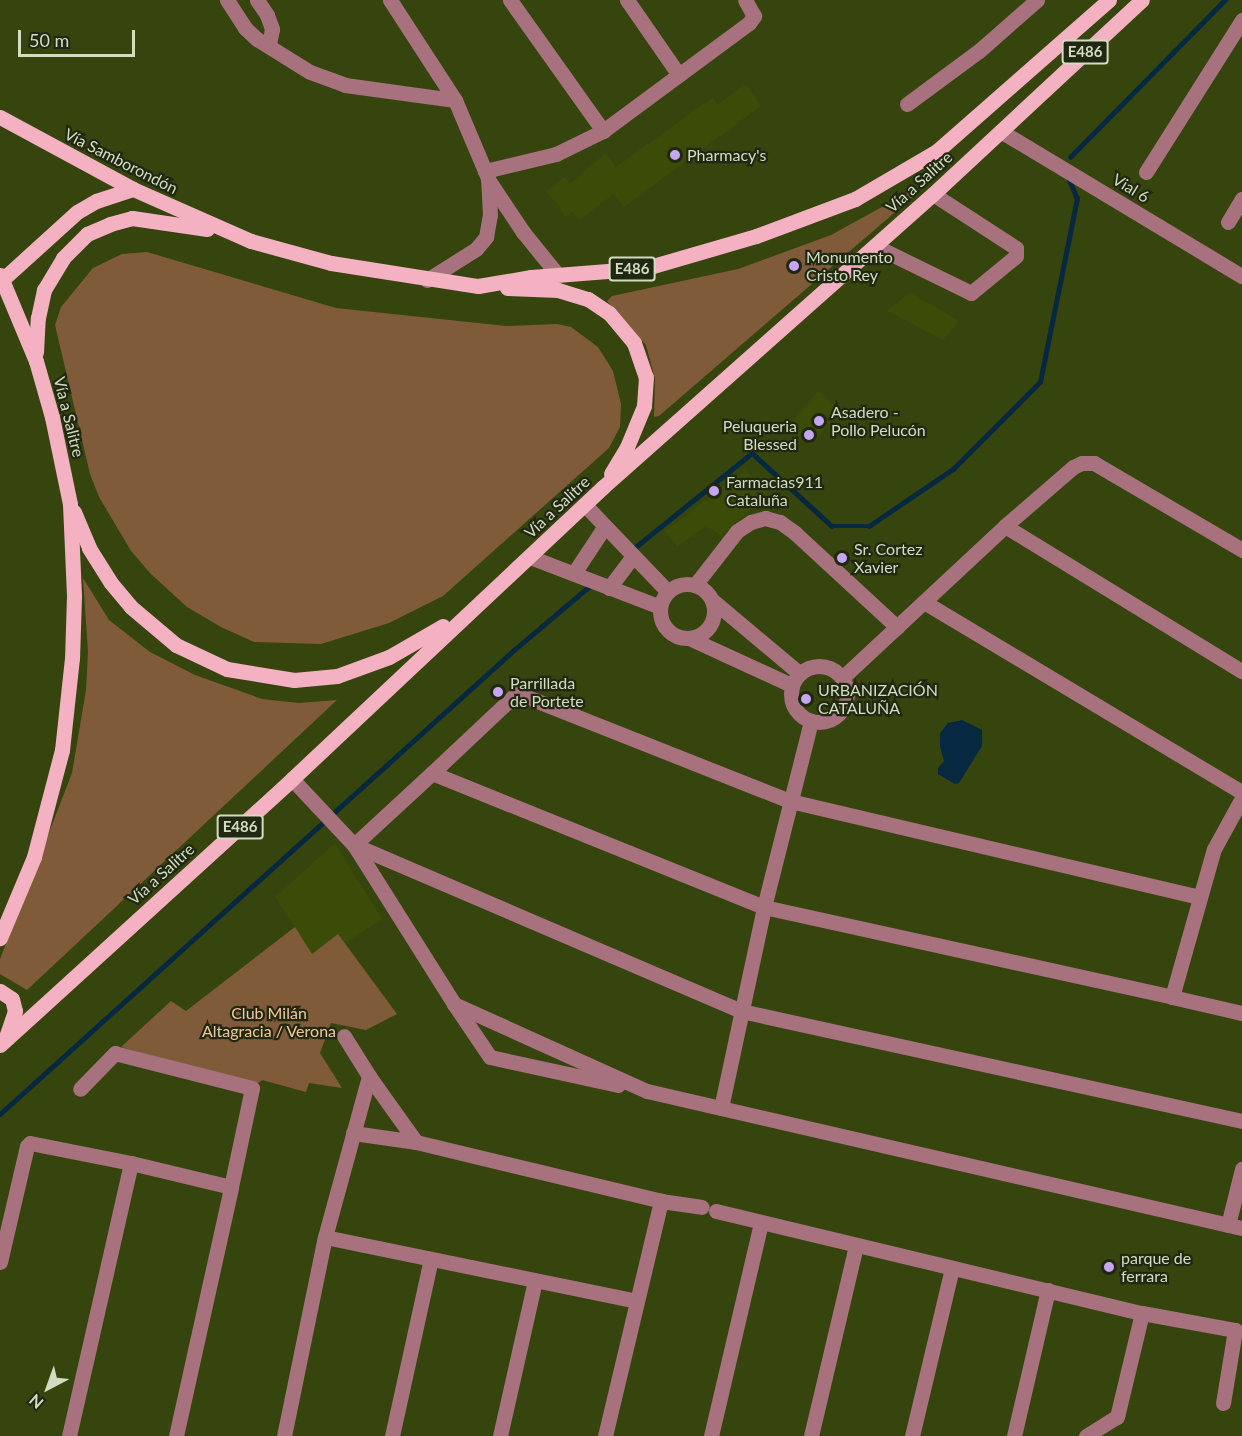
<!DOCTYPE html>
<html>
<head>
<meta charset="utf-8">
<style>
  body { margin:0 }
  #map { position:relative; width:1242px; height:1436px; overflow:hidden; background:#36440e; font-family:Lato,sans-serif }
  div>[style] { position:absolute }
  .built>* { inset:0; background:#3b4b08; transform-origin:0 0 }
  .green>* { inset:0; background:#7f5b3a }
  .water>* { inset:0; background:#062941 }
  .stream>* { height:4.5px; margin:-2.25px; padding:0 2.25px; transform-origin:2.25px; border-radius:2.25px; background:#062941 }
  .minor>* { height:15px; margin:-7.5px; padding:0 7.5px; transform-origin:7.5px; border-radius:7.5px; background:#a7717e }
  .minor>.ring { margin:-7.5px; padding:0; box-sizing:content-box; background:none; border:15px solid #a7717e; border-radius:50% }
  .major>* { height:15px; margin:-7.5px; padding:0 7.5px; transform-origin:7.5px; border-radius:7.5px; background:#f4b1c1 }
  .dots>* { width:16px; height:16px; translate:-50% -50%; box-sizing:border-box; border:3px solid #212812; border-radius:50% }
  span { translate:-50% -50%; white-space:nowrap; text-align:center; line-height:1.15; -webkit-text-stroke:4.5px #212812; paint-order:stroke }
  .shield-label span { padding:2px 4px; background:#212812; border:2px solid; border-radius:4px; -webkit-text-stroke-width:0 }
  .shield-label { font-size:15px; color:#d2dcc0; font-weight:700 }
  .poi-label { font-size:16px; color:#d2dcc0 }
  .left { translate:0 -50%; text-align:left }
  .right { translate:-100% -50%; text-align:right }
  .street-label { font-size:16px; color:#d2dcc0 }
  .park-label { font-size:16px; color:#f5c69d }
  .north { position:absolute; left:18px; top:1358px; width:60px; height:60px; -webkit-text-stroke:4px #212812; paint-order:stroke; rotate:221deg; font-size:16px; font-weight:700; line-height:24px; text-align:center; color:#d2dcc0 }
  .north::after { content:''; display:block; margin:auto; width:21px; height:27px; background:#d2dcc0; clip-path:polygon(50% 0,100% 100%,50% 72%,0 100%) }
  .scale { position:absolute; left:18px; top:30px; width:117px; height:27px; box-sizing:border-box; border:3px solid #d2dcc0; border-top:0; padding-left:8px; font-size:18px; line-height:21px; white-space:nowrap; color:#d2dcc0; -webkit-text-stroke:4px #212812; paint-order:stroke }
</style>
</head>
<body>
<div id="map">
  <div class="built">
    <div style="clip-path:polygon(746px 84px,761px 106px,623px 208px,614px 194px,579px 220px,573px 212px,566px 216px,546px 191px,564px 177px,570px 183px,606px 153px,616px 167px,713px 97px,718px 104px)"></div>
    <div style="clip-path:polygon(910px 292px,959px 321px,943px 340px,887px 311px)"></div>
    <div style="left:819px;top:391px;width:29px;height:47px;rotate:41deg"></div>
    <div style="clip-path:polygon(745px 470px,768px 494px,721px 536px,706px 526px,677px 547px,665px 531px)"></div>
    <div style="clip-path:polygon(335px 843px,382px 919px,345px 944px,338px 934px,312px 954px,275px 897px)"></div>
  </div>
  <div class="green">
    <div style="clip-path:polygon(913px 190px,916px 194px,659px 416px,654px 417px,655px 379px,646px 345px,607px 301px,612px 296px,738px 269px,831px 235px)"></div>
    <div style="clip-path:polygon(147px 252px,336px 308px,506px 326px,557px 324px,571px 327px,598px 347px,613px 371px,621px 404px,620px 427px,609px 448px,443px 596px,389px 623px,321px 644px,254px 642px,221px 627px,187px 607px,151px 574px,131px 551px,99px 497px,90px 474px,55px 325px,61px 307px,93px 268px,122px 254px)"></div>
    <div style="clip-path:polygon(83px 578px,109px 620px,150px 652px,195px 675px,262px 699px,299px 703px,337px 700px,27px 990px,0 974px,0 959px,72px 773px,86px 690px,88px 652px)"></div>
    <div style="clip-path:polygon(295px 927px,312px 954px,338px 934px,397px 1014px,366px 1030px,331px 1023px,320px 1053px,342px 1088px,309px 1083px,306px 1092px,262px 1080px,256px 1085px,121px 1047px,171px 1001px,186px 1011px)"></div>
  </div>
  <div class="water">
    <div style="clip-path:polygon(962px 720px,982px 730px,982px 746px,959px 783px,955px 784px,938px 774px,938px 768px,944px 761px,940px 746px,940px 733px,948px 723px)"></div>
  </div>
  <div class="stream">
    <div style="left:1070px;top:157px;width:221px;rotate:-45.4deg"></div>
    <div style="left:633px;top:549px;width:153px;rotate:-38.9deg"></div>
    <div style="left:752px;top:453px;width:108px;rotate:42.4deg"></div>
    <div style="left:832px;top:526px;width:37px"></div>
    <div style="left:869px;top:526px;width:102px;rotate:-34.2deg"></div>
    <div style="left:953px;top:469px;width:123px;rotate:-45deg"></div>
    <div style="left:1040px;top:382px;width:187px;rotate:-78.6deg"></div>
    <div style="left:1077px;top:199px;width:25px;rotate:-113deg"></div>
    <div style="left:0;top:1114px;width:692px;rotate:-42.07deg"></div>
    <div style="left:514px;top:650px;width:102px;rotate:-40.2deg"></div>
  </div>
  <div class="minor">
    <div style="left:227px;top:0;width:33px;rotate:57deg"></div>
    <div style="left:245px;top:28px;width:16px;rotate:43deg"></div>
    <div style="left:257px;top:39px;width:62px;rotate:31.9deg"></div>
    <div style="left:310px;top:72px;width:37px;rotate:20deg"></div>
    <div style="left:345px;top:85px;width:111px;rotate:7.8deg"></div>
    <div style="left:257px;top:0;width:18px;rotate:56deg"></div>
    <div style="left:267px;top:15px;width:15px;rotate:70deg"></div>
    <div style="left:272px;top:29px;width:16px;rotate:101deg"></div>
    <div style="left:390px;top:0;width:119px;rotate:57deg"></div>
    <div style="left:455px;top:100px;width:77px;rotate:67.1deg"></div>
    <div style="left:510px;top:0;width:161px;rotate:54.6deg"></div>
    <div style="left:627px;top:0;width:91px;rotate:55.3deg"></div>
    <div style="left:907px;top:104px;width:91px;rotate:-36.5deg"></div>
    <div style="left:980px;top:50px;width:76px;rotate:-41.3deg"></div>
    <div style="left:1002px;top:132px;width:280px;rotate:31deg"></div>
    <div style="left:1146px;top:172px;width:180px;rotate:-57.7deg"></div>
    <div style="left:489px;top:181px;width:61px;rotate:56.3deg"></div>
    <div style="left:523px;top:232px;width:54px;rotate:51deg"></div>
    <div style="left:1228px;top:222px;width:27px;rotate:-59deg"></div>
    <div style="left:875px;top:246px;width:107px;rotate:26.1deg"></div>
    <div style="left:971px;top:293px;width:58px;rotate:-39.4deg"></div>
    <div style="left:1016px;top:256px;width:8px;rotate:-90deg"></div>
    <div style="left:1016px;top:248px;width:99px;rotate:-147deg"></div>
    <div style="left:427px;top:280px;width:58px;rotate:-32.3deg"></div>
    <div style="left:476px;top:249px;width:16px;rotate:-50deg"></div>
    <div style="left:486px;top:237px;width:22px;rotate:-80deg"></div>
    <div style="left:490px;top:215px;width:37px;rotate:-93deg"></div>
    <div style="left:488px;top:178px;width:8px;rotate:-113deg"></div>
    <div style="left:485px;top:171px;width:73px;rotate:-13.5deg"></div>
    <div style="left:556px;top:154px;width:52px;rotate:-26.1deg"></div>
    <div style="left:603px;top:131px;width:182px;rotate:-36.5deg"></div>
    <div style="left:749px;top:23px;width:9px;rotate:-54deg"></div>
    <div style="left:754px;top:16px;width:18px;rotate:-119deg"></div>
    <div style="left:585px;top:505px;width:120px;rotate:46.3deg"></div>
    <div style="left:1005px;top:526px;width:278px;rotate:31.5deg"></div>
    <div style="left:530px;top:557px;width:139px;rotate:21deg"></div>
    <div style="left:574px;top:573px;width:56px;rotate:-56.6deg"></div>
    <div class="ring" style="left:660px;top:584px;width:39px;height:39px"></div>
    <div style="left:695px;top:585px;width:68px;rotate:-52.1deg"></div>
    <div style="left:737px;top:531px;width:17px;rotate:-33deg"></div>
    <div style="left:751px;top:522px;width:15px;rotate:-16deg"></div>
    <div style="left:765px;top:518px;width:16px;rotate:15deg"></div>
    <div style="left:780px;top:522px;width:19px;rotate:36deg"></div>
    <div style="left:795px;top:533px;width:139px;rotate:42.7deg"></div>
    <div style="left:609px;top:588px;width:40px;rotate:-53deg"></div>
    <div style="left:712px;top:600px;width:114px;rotate:40deg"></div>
    <div style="left:924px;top:602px;width:370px;rotate:30.9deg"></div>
    <div style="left:689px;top:638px;width:112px;rotate:24.7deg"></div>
    <div class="ring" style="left:791px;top:666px;width:41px;height:41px"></div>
    <div style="left:842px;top:678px;width:223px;rotate:-43deg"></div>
    <div style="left:1005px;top:526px;width:90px;rotate:-40.9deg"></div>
    <div style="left:1073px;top:467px;width:10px;rotate:-24deg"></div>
    <div style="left:1082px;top:463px;width:12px"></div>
    <div style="left:1094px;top:463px;width:172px;rotate:30.4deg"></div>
    <div style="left:432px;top:773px;width:117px;rotate:-43.3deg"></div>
    <div style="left:517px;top:693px;width:294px;rotate:21.6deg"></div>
    <div style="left:790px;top:801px;width:420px;rotate:13.2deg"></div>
    <div style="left:292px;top:779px;width:91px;rotate:46.8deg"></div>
    <div style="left:354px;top:845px;width:188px;rotate:57.8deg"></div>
    <div style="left:454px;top:1004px;width:212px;rotate:24.3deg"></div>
    <div style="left:647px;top:1091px;width:611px;rotate:12.97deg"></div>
    <div style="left:354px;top:845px;width:106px;rotate:-42.7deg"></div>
    <div style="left:432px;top:773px;width:358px;rotate:22deg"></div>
    <div style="left:764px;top:907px;width:418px;rotate:12.4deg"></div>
    <div style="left:1172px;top:997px;width:154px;rotate:-74.2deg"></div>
    <div style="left:1214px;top:849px;width:58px;rotate:-61.2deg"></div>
    <div style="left:354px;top:845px;width:421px;rotate:23.2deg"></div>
    <div style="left:741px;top:1011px;width:513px;rotate:12.38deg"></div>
    <div style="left:1172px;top:997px;width:72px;rotate:12.9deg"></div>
    <div style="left:454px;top:1004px;width:64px;rotate:55.8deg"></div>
    <div style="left:490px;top:1057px;width:131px;rotate:12.3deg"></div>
    <div style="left:721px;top:1108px;width:206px;rotate:-77.9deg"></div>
    <div style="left:764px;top:907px;width:192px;rotate:-75.8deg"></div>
    <div style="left:353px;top:1133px;width:64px;rotate:8.1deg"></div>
    <div style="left:416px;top:1142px;width:81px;rotate:-125.5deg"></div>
    <div style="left:416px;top:1142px;width:252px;rotate:13.5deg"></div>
    <div style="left:661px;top:1201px;width:41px;rotate:8.3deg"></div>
    <div style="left:716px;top:1211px;width:438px;rotate:13.5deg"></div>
    <div style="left:1228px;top:1225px;width:58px;rotate:-76deg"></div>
    <div style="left:325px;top:1237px;width:318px;rotate:11.6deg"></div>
    <div style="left:0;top:1262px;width:119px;rotate:-76.9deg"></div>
    <div style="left:27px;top:1146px;width:4px;rotate:-45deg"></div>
    <div style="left:30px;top:1143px;width:103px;rotate:11.2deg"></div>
    <div style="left:131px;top:1163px;width:103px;rotate:13.5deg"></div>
    <div style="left:231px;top:1187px;width:101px;rotate:-78deg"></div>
    <div style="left:252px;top:1088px;width:141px;rotate:-165.7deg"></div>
    <div style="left:115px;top:1053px;width:50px;rotate:134.2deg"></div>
    <div style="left:69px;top:1436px;width:280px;rotate:-77.2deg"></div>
    <div style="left:176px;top:1436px;width:255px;rotate:-77.5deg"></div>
    <div style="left:284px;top:1436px;width:203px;rotate:-78.4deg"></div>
    <div style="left:325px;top:1237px;width:167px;rotate:-74.7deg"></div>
    <div style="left:369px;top:1076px;width:47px;rotate:-122deg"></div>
    <div style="left:392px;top:1436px;width:181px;rotate:-77.6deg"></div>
    <div style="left:500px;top:1436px;width:159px;rotate:-77.3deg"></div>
    <div style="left:605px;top:1436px;width:242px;rotate:-76.6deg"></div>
    <div style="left:711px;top:1436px;width:219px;rotate:-76.8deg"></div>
    <div style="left:811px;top:1436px;width:196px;rotate:-76.7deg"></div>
    <div style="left:912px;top:1436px;width:173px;rotate:-76.6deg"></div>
    <div style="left:1014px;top:1436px;width:150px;rotate:-76.9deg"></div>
    <div style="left:1086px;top:1436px;width:36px;rotate:-32deg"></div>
    <div style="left:1117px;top:1417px;width:107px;rotate:-76.5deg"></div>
    <div style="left:1142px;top:1313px;width:95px;rotate:10.4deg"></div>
    <div style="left:1235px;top:1330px;width:74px;rotate:99.3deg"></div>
  </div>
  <div class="major">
    <div style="left:0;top:117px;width:151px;rotate:28.4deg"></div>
    <div style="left:133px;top:189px;width:129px;rotate:23.8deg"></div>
    <div style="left:251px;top:241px;width:83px;rotate:15.4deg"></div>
    <div style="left:331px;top:263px;width:149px;rotate:8.9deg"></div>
    <div style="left:478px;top:286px;width:54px;rotate:-9.6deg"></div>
    <div style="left:531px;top:277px;width:115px;rotate:-4.5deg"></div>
    <div style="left:646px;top:268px;width:115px;rotate:-16.2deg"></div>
    <div style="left:756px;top:236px;width:106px;rotate:-20.5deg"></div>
    <div style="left:855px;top:199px;width:95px;rotate:-30.3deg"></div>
    <div style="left:937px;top:151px;width:229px;rotate:-41.3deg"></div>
    <div style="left:0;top:275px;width:93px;rotate:67.3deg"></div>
    <div style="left:36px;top:361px;width:58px;rotate:74.1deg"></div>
    <div style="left:52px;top:417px;width:89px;rotate:78.3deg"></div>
    <div style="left:70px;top:504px;width:92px;rotate:87.5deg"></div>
    <div style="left:74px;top:596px;width:62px;rotate:91.8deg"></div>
    <div style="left:72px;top:658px;width:93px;rotate:96.2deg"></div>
    <div style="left:62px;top:750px;width:111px;rotate:104.7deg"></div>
    <div style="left:34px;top:857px;width:88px;rotate:112.8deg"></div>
    <div style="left:2px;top:280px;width:101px;rotate:-42.2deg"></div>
    <div style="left:77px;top:212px;width:22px;rotate:-30deg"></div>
    <div style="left:96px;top:201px;width:39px;rotate:-18deg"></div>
    <div style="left:507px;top:288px;width:51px;rotate:2.2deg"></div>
    <div style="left:558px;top:290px;width:31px;rotate:17deg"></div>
    <div style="left:588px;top:299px;width:25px;rotate:34deg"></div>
    <div style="left:609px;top:313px;width:39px;rotate:50deg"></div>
    <div style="left:634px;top:343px;width:36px;rotate:71deg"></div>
    <div style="left:646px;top:377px;width:29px;rotate:94deg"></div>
    <div style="left:644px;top:406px;width:44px;rotate:112.5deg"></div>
    <div style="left:627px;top:447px;width:31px;rotate:121deg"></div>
    <div style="left:36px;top:352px;width:34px;rotate:-87deg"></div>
    <div style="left:38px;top:318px;width:29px;rotate:-78deg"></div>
    <div style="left:44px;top:290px;width:37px;rotate:-59deg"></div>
    <div style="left:63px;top:258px;width:34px;rotate:-45deg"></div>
    <div style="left:87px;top:234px;width:25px;rotate:-23deg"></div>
    <div style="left:110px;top:224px;width:23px;rotate:-15deg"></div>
    <div style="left:132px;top:218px;width:76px;rotate:8.3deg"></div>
    <div style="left:74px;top:512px;width:39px;rotate:67deg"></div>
    <div style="left:89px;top:548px;width:41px;rotate:57.8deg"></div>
    <div style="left:111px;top:583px;width:31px;rotate:50deg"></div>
    <div style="left:131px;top:607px;width:59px;rotate:40.2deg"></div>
    <div style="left:176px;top:645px;width:56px;rotate:25.2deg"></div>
    <div style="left:227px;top:669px;width:68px;rotate:9.3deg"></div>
    <div style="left:294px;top:680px;width:43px;rotate:-5.3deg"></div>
    <div style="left:337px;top:676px;width:55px;rotate:-20.1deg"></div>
    <div style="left:389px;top:657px;width:62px;rotate:-29.9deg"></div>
    <div style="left:0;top:991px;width:14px;rotate:34deg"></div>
    <div style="left:12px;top:999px;width:12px;rotate:76deg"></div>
    <div style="left:15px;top:1011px;width:28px;rotate:109deg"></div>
    <div style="left:0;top:1045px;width:395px;rotate:-42.3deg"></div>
    <div style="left:292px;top:779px;width:427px;rotate:-43.2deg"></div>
    <div style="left:603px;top:487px;width:441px;rotate:-41.6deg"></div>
    <div style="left:933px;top:194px;width:285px;rotate:-42.9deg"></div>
  </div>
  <div class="dots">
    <div style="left:675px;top:155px;background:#c5a7f1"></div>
    <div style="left:794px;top:266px;background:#c5a7f1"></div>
    <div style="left:819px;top:421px;background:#c5a7f1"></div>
    <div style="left:809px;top:435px;background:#c5a7f1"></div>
    <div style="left:714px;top:491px;background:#c5a7f1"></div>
    <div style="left:842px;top:558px;background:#c5a7f1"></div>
    <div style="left:498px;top:692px;background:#c5a7f1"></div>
    <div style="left:806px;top:699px;background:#c5a7f1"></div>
    <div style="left:1109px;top:1267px;background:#c5a7f1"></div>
  </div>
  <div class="shield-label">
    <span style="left:1085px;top:52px">E486</span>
    <span style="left:632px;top:269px">E486</span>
    <span style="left:240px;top:827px">E486</span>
  </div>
  <div class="poi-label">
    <span class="left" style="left:687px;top:155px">Pharmacy's</span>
    <span class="left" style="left:806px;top:266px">Monumento<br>Cristo Rey</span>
    <span class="left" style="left:831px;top:421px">Asadero -<br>Pollo Pelucón</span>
    <span class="right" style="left:797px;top:435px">Peluqueria<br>Blessed</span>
    <span class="left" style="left:726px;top:491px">Farmacias911<br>Cataluña</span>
    <span class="left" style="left:854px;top:558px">Sr. Cortez<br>Xavier</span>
    <span class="left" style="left:510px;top:692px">Parrillada<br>de Portete</span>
    <span class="left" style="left:818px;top:699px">URBANIZACIÓN<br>CATALUÑA</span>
    <span class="left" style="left:1121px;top:1267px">parque de<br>ferrara</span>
  </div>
  <div class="street-label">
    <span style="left:121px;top:161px;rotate:27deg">Vía Samborondón</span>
    <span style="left:919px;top:182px;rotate:-42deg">Vía a Salitre</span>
    <span style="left:1131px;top:188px;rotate:31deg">Vial 6</span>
    <span style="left:69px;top:417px;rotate:76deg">Vía a Salitre</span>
    <span style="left:557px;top:507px;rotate:-43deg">Vía a Salitre</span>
    <span style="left:161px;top:874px;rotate:-42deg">Vía a Salitre</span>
  </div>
  <div class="park-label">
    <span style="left:269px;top:1022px">Club Milán<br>Altagracia / Verona</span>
  </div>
  <div class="north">N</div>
  <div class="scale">50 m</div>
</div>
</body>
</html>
